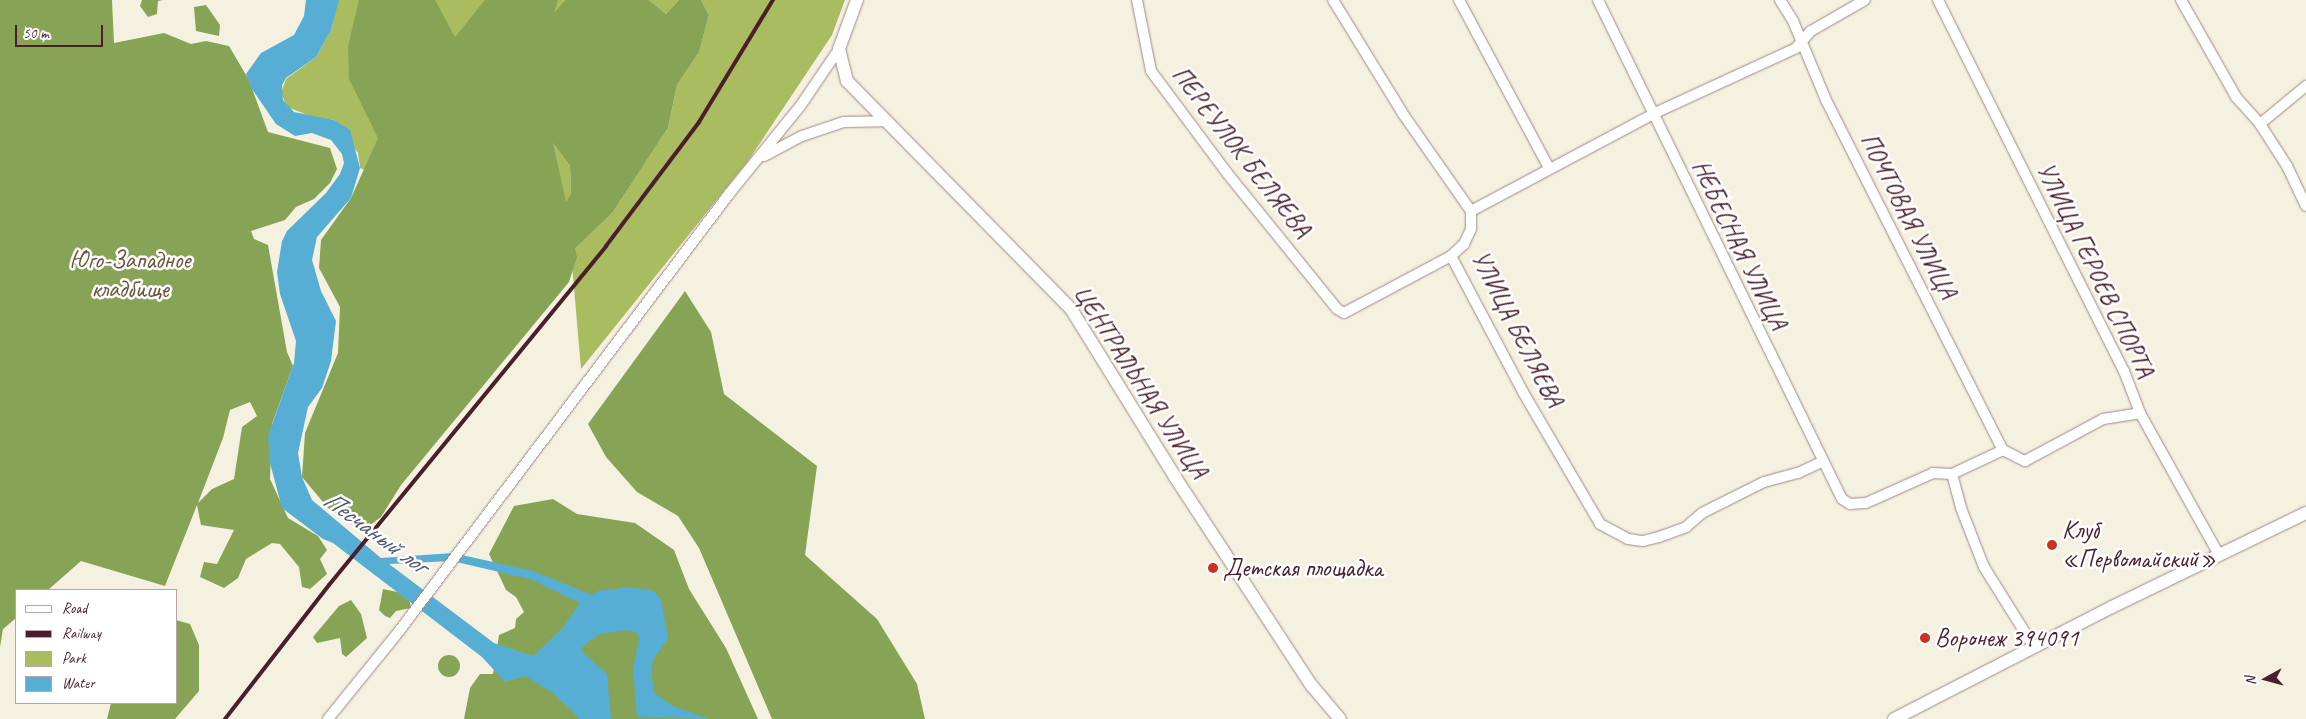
<!DOCTYPE html>
<html>
<head>
<meta charset="utf-8">
<style>
  body { margin:0 }
  #map { position:relative; width:2306px; height:719px; overflow:hidden; background:#f5f1e1; font-family:Caveat,sans-serif }
  div>[style] { position:absolute }
  .green>* { inset:0; background:#aabc60 }
  .forest>* { inset:0; background:#87a456 }
  .round { border-radius:50% }
  .water>* { inset:0; background:#57aed4 }
  .roads { filter:drop-shadow(0 0 1px #a08886) drop-shadow(0 0 1px #a08886) }
  .minor>* { height:10px; margin:-5px; padding:0 5px; transform-origin:5px; border-radius:5px; background:#fff }
  .tertiary>* { height:12px; margin:-6px; padding:0 6px; transform-origin:6px; border-radius:6px; background:#fff }
  .rail>* { height:4px; margin:-2px; padding:0 2px; transform-origin:2px; border-radius:2px; background:#4a1f2b }
  .dots>* { width:14px; height:14px; translate:-50% -50%; box-sizing:border-box; border:2px solid #fff; border-radius:50% }
  span { translate:-50% -50%; white-space:nowrap; text-align:center; line-height:1.15; -webkit-text-stroke:5px #fff; paint-order:stroke }
  .street-label { font-size:25px; color:#4a1f2b }
  .park-label { font-size:25px; color:#6c563e }
  .poi-label { font-size:25px; color:#4a1f2b }
  .left { translate:0 -50%; text-align:left }
  .water-label { font-size:26px; color:#4f586f; font-style:italic }
  .legend { position:absolute; left:15px; top:589px; width:162px; height:115px; box-sizing:border-box; background:#fff; border:1px solid #b7a5aa; margin:0; padding:6px 9px; list-style:none; font-size:15px; color:#4a1f2b }
  .legend li { display:flex; align-items:center; gap:10px; height:25px }
  .legend b { width:25px; border:1px solid #b7a5aa }
  .north { position:absolute; left:2241px; top:654px; width:50px; height:50px; -webkit-text-stroke:4px #fff; paint-order:stroke; rotate:263deg; font-size:14px; font-weight:700; line-height:20px; text-align:center; color:#4a1f2b }
  .north::after { content:''; display:block; margin:auto; width:18px; height:22px; background:#4a1f2b; clip-path:polygon(50% 0,100% 100%,50% 72%,0 100%) }
  .scale { position:absolute; left:15px; top:25px; width:88px; height:22px; box-sizing:border-box; border:2px solid #4a1f2b; border-top:0; padding-left:6px; font-size:15px; line-height:18px; white-space:nowrap; color:#4a1f2b; -webkit-text-stroke:4px #fff; paint-order:stroke }
</style>
</head>
<body>
<div id="map">
  <div class="green">
    <div style="clip-path:polygon(338px 0,565px 0,539px 32px,548px 136px,570px 166px,571px 194px,551px 248px,360px 168px,358px 153px,334px 120px,310px 116px,287px 107px,281px 93px,286px 79px,316px 57px,331px 30px)"></div>
    <div style="clip-path:polygon(649px 0,679px 0,666px 14px)"></div>
    <div style="clip-path:polygon(701px 0,845px 0,832px 35px,748px 161px,581px 369px,571px 253px,613px 212px,668px 128px,677px 85px,699px 52px,709px 15px)"></div>
  </div>
  <div class="forest">
    <div style="clip-path:polygon(evenodd,0 0,112px 0,114px 43px,164px 33px,191px 44px,206px 41px,229px 46px,249px 80px,268px 132px,330px 148px,337px 169px,330px 183px,314px 199px,296px 207px,285px 220px,251px 231px,254px 239px,268px 245px,287px 352px,293px 366px,272px 424px,270px 479px,288px 518px,318px 536px,327px 550px,320px 559px,327px 574px,310px 589px,302px 587px,299px 567px,280px 544px,272px 543px,246px 559px,238px 578px,224px 588px,200px 577px,204px 562px,217px 564px,234px 530px,201px 525px,197px 505px,165px 586px,81px 561px,48px 590px,16px 590px,16px 618px,3px 629px,0 647px,0 0,250px 402px,257px 416px,242px 427px,234px 479px,212px 489px,198px 503px,223px 438px,230px 410px,250px 402px)"></div>
    <div style="clip-path:polygon(142px 0,163px 0,158px 1px,157px 14px,148px 17px,140px 6px)"></div>
    <div style="clip-path:polygon(evenodd,359px 0,435px 0,455px 37px,485px 0,558px 0,554px 13px,565px 0,649px 0,666px 14px,679px 0,701px 0,709px 15px,699px 52px,677px 85px,668px 128px,613px 212px,575px 249px,577px 257px,569px 282px,401px 485px,381px 517px,362px 531px,328px 508px,302px 477px,305px 433px,338px 353px,340px 307px,319px 268px,321px 240px,351px 198px,378px 138px,349px 79px,348px 46px,359px 0,553px 143px,570px 166px,571px 194px,566px 202px,553px 143px)"></div>
    <div style="clip-path:polygon(206px 5px,220px 25px,219px 36px,196px 31px,194px 7px)"></div>
    <div style="clip-path:polygon(685px 291px,711px 332px,724px 394px,817px 466px,805px 555px,877px 619px,917px 684px,925px 719px,772px 719px,699px 548px,678px 516px,637px 492px,606px 457px,588px 424px)"></div>
    <div style="clip-path:polygon(553px 499px,577px 514px,635px 523px,674px 550px,689px 589px,726px 648px,758px 719px,464px 719px,470px 688px,480px 674px,493px 674px,499px 635px,515px 628px,516px 619px,524px 612px,516px 597px,506px 590px,489px 554px,514px 506px)"></div>
    <div style="clip-path:polygon(383px 589px,402px 593px,409px 598px,411px 608px,396px 611px,390px 618px,385px 616px,379px 610px)"></div>
    <div style="clip-path:polygon(351px 600px,361px 614px,367px 638px,346px 657px,342px 654px,340px 638px,317px 643px,313px 637px,339px 606px)"></div>
    <div style="clip-path:polygon(176px 620px,190px 624px,199px 645px,199px 691px,175px 719px,107px 719px,111px 703px,176px 703px)"></div>
    <div class="round" style="left:438px;top:655px;width:22px;height:22px"></div>
  </div>
  <div class="water">
    <div style="clip-path:polygon(evenodd,306px 0,339px 0,331px 30px,316px 57px,286px 78px,282px 85px,283px 100px,294px 112px,334px 120px,350px 130px,360px 168px,351px 198px,317px 237px,312px 260px,321px 291px,336px 321px,331px 361px,322px 388px,308px 407px,298px 453px,302px 477px,312px 500px,381px 558px,453px 553px,533px 571px,592px 595px,598px 591px,631px 587px,653px 591px,661px 599px,668px 639px,654px 658px,651px 670px,654px 693px,673px 706px,709px 719px,637px 717px,633px 669px,639px 639px,637px 633px,627px 630px,600px 634px,583px 646px,582px 652px,607px 674px,611px 719px,580px 719px,553px 693px,525px 676px,505px 682px,482px 657px,333px 543px,323px 539px,282px 508px,270px 463px,268px 436px,294px 363px,296px 341px,280px 294px,277px 272px,282px 241px,287px 231px,326px 193px,340px 174px,344px 163px,342px 154px,331px 140px,312px 133px,295px 136px,276px 124px,252px 89px,246px 74px,261px 53px,294px 35px,304px 16px,306px 0,452px 561px,530px 579px,580px 603px,562px 629px,533px 656px,494px 643px,389px 564px,452px 561px)"></div>
  </div>
  <div class="roads">
    <div class="minor">
      <div style="left:1137px;top:0;width:72px;rotate:78.8deg"></div>
      <div style="left:1151px;top:71px;width:127px;rotate:53.3deg"></div>
      <div style="left:1227px;top:173px;width:175px;rotate:51deg"></div>
      <div style="left:1337px;top:309px;width:8px;rotate:30deg"></div>
      <div style="left:1344px;top:313px;width:121px;rotate:-28deg"></div>
      <div style="left:1333px;top:0;width:134px;rotate:58.4deg"></div>
      <div style="left:1403px;top:114px;width:118px;rotate:55deg"></div>
      <div style="left:1471px;top:211px;width:18px;rotate:90deg"></div>
      <div style="left:1471px;top:229px;width:17px;rotate:115deg"></div>
      <div style="left:1464px;top:244px;width:18px;rotate:137deg"></div>
      <div style="left:1451px;top:256px;width:154px;rotate:62.1deg"></div>
      <div style="left:1523px;top:392px;width:153px;rotate:59.7deg"></div>
      <div style="left:1600px;top:524px;width:32px;rotate:28deg"></div>
      <div style="left:1628px;top:539px;width:15px;rotate:8deg"></div>
      <div style="left:1643px;top:541px;width:16px;rotate:-14deg"></div>
      <div style="left:1659px;top:537px;width:29px;rotate:-20deg"></div>
      <div style="left:1686px;top:527px;width:21px;rotate:-41deg"></div>
      <div style="left:1702px;top:513px;width:69px;rotate:-26.6deg"></div>
      <div style="left:1764px;top:482px;width:35px;rotate:-15deg"></div>
      <div style="left:1798px;top:473px;width:26px;rotate:-25deg"></div>
      <div style="left:1459px;top:0;width:191px;rotate:61.8deg"></div>
      <div style="left:1598px;top:0;width:555px;rotate:63.94deg"></div>
      <div style="left:1842px;top:499px;width:9px;rotate:32deg"></div>
      <div style="left:1850px;top:504px;width:16px;rotate:-4deg"></div>
      <div style="left:1866px;top:503px;width:73px;rotate:-24.1deg"></div>
      <div style="left:1933px;top:473px;width:19px;rotate:3deg"></div>
      <div style="left:1952px;top:474px;width:56px;rotate:-25.2deg"></div>
      <div style="left:2003px;top:450px;width:25px;rotate:27deg"></div>
      <div style="left:2025px;top:461px;width:89px;rotate:-28.3deg"></div>
      <div style="left:2103px;top:419px;width:37px;rotate:-9deg"></div>
      <div style="left:1780px;top:0;width:25px;rotate:58deg"></div>
      <div style="left:1793px;top:21px;width:86px;rotate:67.3deg"></div>
      <div style="left:1826px;top:100px;width:392px;rotate:63.2deg"></div>
      <div style="left:1938px;top:0;width:415px;rotate:63.4deg"></div>
      <div style="left:2124px;top:371px;width:45px;rotate:69.1deg"></div>
      <div style="left:2140px;top:413px;width:162px;rotate:60.9deg"></div>
      <div style="left:2181px;top:0;width:112px;rotate:60.4deg"></div>
      <div style="left:2236px;top:97px;width:36px;rotate:48deg"></div>
      <div style="left:2260px;top:124px;width:50px;rotate:57.3deg"></div>
      <div style="left:2287px;top:166px;width:44px;rotate:64.6deg"></div>
      <div style="left:2260px;top:124px;width:60px;rotate:-39.6deg"></div>
      <div style="left:764px;top:156px;width:43px;rotate:-27.8deg"></div>
      <div style="left:802px;top:136px;width:44px;rotate:-18.4deg"></div>
      <div style="left:844px;top:122px;width:39px;rotate:-1deg"></div>
      <div style="left:1471px;top:211px;width:208px;rotate:-28deg"></div>
      <div style="left:1655px;top:113px;width:155px;rotate:-24.7deg"></div>
      <div style="left:1796px;top:48px;width:23px;rotate:-49deg"></div>
      <div style="left:1811px;top:31px;width:62px;rotate:-29.9deg"></div>
      <div style="left:1952px;top:474px;width:35px;rotate:75deg"></div>
      <div style="left:1961px;top:508px;width:63px;rotate:68.7deg"></div>
      <div style="left:1984px;top:567px;width:94px;rotate:58deg"></div>
      <div style="left:328px;top:719px;width:114px;rotate:-51deg"></div>
      <div style="left:400px;top:630px;width:546px;rotate:-52.96deg"></div>
      <div style="left:729px;top:194px;width:114px;rotate:-51deg"></div>
      <div style="left:801px;top:105px;width:68px;rotate:-55.8deg"></div>
    </div>
    <div class="tertiary">
      <div style="left:857px;top:0;width:52px;rotate:110.2deg"></div>
      <div style="left:839px;top:49px;width:33px;rotate:76deg"></div>
      <div style="left:847px;top:81px;width:320px;rotate:45.5deg"></div>
      <div style="left:1071px;top:309px;width:198px;rotate:58.2deg"></div>
      <div style="left:1175px;top:477px;width:250px;rotate:56.8deg"></div>
      <div style="left:1312px;top:686px;width:43px;rotate:49.7deg"></div>
      <div style="left:1894px;top:719px;width:245px;rotate:-27.2deg"></div>
      <div style="left:2112px;top:607px;width:216px;rotate:-25.9deg"></div>
    </div>
  </div>
  <div class="rail">
    <div style="left:225px;top:719px;width:170px;rotate:-52.2deg"></div>
    <div style="left:329px;top:585px;width:438px;rotate:-50.7deg"></div>
    <div style="left:606px;top:246px;width:155px;rotate:-53.1deg"></div>
    <div style="left:699px;top:122px;width:143px;rotate:-58.8deg"></div>
  </div>
  <div class="dots">
    <div style="left:2052px;top:545px;background:#c8321e"></div>
    <div style="left:1213px;top:568px;background:#c8321e"></div>
    <div style="left:1925px;top:638px;background:#c8321e"></div>
  </div>
  <div class="street-label">
    <span style="left:1241px;top:152px;rotate:52deg">ПЕРЕУЛОК БЕЛЯЕВА</span>
    <span style="left:1908px;top:216px;rotate:63deg">ПОЧТОВАЯ УЛИЦА</span>
    <span style="left:1739px;top:245px;rotate:64deg">НЕБЕСНАЯ УЛИЦА</span>
    <span style="left:2095px;top:270px;rotate:64deg">УЛИЦА ГЕРОЕВ СПОРТА</span>
    <span style="left:1517px;top:329px;rotate:63deg">УЛИЦА БЕЛЯЕВА</span>
    <span style="left:1140px;top:382px;rotate:57deg">ЦЕНТРАЛЬНАЯ УЛИЦА</span>
  </div>
  <div class="park-label">
    <span style="left:130px;top:275px">Юго-Западное<br>кладбище</span>
  </div>
  <div class="poi-label">
    <span class="left" style="left:2062px;top:545px">Клуб<br>«Первомайский»</span>
    <span class="left" style="left:1223px;top:568px">Детская площадка</span>
    <span class="left" style="left:1935px;top:638px">Воронеж 394091</span>
  </div>
  <div class="water-label">
    <span style="left:375px;top:532px;rotate:36deg">Песчаный лог</span>
  </div>
  <ul class="legend">
  <li><b style="height:6px;background:#fff"></b>Road</li>
  <li><b style="height:6px;background:#4a1f2b"></b>Railway</li>
  <li><b style="height:14px;background:#aabc60"></b>Park</li>
  <li><b style="height:14px;background:#57aed4"></b>Water</li>
  </ul>
  <div class="north">N</div>
  <div class="scale">50 m</div>
</div>
</body>
</html>
